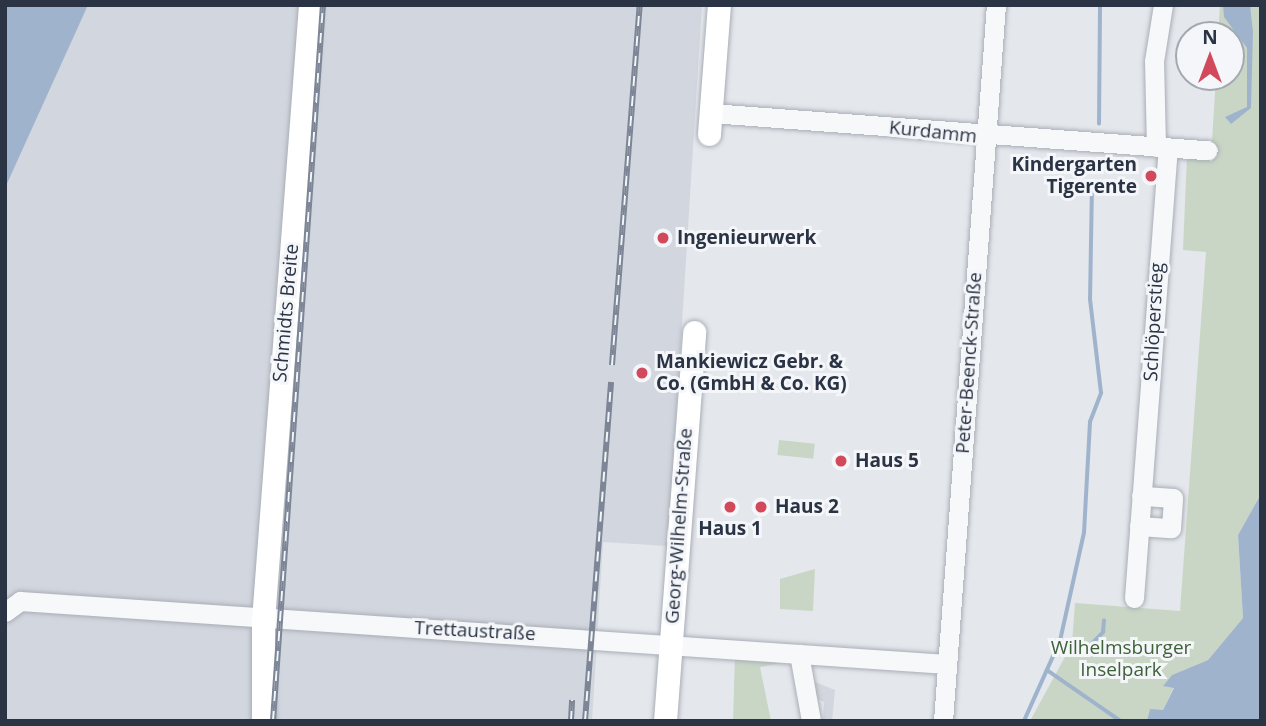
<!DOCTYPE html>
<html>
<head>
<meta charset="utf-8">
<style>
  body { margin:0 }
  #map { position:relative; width:1266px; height:726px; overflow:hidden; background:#e4e7ec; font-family:"Open Sans",sans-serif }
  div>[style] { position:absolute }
  .built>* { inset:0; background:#d2d6de }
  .green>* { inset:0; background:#c9d6c5; transform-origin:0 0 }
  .water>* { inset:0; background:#9fb4cc }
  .stream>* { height:3.5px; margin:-1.75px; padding:0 1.75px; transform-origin:1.75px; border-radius:1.75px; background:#9fb4cc }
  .roads { filter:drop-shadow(0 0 2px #a9aeb7) drop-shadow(0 0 2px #a9aeb7) }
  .minor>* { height:19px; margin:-9.5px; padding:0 9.5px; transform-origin:9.5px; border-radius:9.5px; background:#f7f8fa }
  .major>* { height:23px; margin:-11.5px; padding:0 11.5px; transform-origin:11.5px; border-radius:11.5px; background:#fff }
  .rail>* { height:6px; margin-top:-3px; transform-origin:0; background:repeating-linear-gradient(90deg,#f4f6f9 0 10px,#7d8696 0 20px); box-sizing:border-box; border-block:2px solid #7d8696 }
  .dots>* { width:19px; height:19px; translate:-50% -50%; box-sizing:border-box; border:4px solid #f4f6f9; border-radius:50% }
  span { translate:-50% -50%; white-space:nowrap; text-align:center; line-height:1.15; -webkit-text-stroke:6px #f4f6f9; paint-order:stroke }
  .street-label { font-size:19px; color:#2b3445 }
  .poi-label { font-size:19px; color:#2b3445; font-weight:700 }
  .right { translate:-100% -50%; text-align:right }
  .left { translate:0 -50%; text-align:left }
  .park-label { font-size:19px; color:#3f6138 }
  .frame { position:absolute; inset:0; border:7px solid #2b3445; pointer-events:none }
  .north { position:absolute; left:1175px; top:21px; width:70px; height:70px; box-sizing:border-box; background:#f4f6f9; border:2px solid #a4a8b1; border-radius:50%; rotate:0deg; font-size:19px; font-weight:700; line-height:28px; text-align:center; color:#2b3445 }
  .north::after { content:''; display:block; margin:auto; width:24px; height:32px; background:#d1495b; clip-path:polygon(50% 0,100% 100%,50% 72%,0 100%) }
</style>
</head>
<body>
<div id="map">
  <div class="built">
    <div style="clip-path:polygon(87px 5px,702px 5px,668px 546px,603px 542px,592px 721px,5px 721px,5px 183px)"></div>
    <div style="clip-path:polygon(815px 682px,835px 690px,832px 721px,823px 721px,824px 702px,811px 696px)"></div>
  </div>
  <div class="green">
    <div style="clip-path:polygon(1220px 5px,1261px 5px,1261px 494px,1238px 535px,1243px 618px,1208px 660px,1172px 675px,1164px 685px,1174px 687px,1163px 710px,1150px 710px,1147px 721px,1030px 721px,1072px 644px,1075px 603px,1180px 611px,1206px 252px,1183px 250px,1187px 156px,1211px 157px,1216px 77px,1231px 77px,1231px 35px,1218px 35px)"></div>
    <div style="left:779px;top:440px;width:36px;height:15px;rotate:6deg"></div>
    <div style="clip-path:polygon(815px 569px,813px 611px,780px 609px,780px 579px)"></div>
    <div style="clip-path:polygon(735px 657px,787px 662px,760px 667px,771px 721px,733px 721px)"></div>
  </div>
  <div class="water">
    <div style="clip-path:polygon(5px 5px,88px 5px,5px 188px)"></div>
    <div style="clip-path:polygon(1223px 5px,1250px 5px,1253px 32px,1251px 108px,1231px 124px,1225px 117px,1247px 107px,1247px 48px,1224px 17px)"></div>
    <div style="clip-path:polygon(1261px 494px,1261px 721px,1147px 721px,1150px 709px,1163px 710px,1174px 688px,1163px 686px,1172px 675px,1208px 660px,1243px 618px,1238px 535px)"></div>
  </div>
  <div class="stream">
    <div style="left:1099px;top:124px;width:119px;rotate:-89.5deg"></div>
    <div style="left:1081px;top:655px;width:32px;rotate:-46deg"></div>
    <div style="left:1103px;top:632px;width:11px;rotate:-85deg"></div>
    <div style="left:1047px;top:670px;width:90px;rotate:34.6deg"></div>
    <div style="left:1024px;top:721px;width:88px;rotate:-65.8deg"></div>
    <div style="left:1060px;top:641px;width:111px;rotate:-77.5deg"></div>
    <div style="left:1084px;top:533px;width:111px;rotate:-86.9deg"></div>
    <div style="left:1090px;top:422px;width:31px;rotate:-69deg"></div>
    <div style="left:1101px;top:393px;width:94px;rotate:-96.7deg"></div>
    <div style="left:1090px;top:300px;width:115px;rotate:-89deg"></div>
  </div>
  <div class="roads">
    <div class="minor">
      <div style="left:711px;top:113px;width:498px;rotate:4.3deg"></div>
      <div style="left:1156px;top:147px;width:86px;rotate:-91.3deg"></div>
      <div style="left:1154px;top:61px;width:57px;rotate:-80.9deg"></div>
      <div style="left:1139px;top:526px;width:32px;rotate:4deg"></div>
      <div style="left:1171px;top:528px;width:30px;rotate:-86deg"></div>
      <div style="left:1173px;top:498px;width:32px;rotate:-176deg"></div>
      <div style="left:1134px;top:598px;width:451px;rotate:-85.7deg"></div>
      <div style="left:5px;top:612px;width:19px;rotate:-36deg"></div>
      <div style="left:20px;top:601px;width:929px;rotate:3.89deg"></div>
      <div style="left:799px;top:654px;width:68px;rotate:79.8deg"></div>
      <div style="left:943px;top:721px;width:718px;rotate:-85.77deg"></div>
    </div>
    <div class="major">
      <div style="left:709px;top:134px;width:129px;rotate:-85.6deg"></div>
      <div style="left:263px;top:721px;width:101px;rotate:-90deg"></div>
      <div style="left:263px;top:620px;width:617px;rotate:-85.63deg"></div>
      <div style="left:665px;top:721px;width:390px;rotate:-85.7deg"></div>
    </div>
  </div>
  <div class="rail">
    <div style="left:612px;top:365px;width:361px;rotate:-85.6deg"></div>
    <div style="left:273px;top:721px;width:718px;rotate:-86.01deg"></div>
    <div style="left:571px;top:721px;width:21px;rotate:-87deg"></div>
    <div style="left:585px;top:721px;width:340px;rotate:-85.6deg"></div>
  </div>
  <div class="dots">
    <div style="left:1151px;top:176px;background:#d1495b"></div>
    <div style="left:663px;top:238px;background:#d1495b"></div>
    <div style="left:642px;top:373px;background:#d1495b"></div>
    <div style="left:841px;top:461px;background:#d1495b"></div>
    <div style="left:730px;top:507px;background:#d1495b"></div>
    <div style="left:761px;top:507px;background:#d1495b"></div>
  </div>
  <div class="street-label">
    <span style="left:933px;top:132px;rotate:6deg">Kurdamm</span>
    <span style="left:286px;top:313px;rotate:-85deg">Schmidts Breite</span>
    <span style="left:1154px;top:322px;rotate:-87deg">Schlöperstieg</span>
    <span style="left:969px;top:363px;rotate:-86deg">Peter-Beenck-Straße</span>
    <span style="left:679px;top:526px;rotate:-86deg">Georg-Wilhelm-Straße</span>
    <span style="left:475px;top:631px;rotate:3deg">Trettaustraße</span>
  </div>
  <div class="poi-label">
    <span class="right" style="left:1137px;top:176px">Kindergarten<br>Tigerente</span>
    <span class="left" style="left:677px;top:238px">Ingenieurwerk</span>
    <span class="left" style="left:656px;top:373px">Mankiewicz Gebr. &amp;<br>Co. (GmbH &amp; Co. KG)</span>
    <span class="left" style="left:855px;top:461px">Haus 5</span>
    <span class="left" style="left:775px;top:507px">Haus 2</span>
    <span style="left:730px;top:529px">Haus 1</span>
  </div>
  <div class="park-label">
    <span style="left:1121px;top:659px">Wilhelmsburger<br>Inselpark</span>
  </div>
  <div class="frame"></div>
  <div class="north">N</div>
</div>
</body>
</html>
